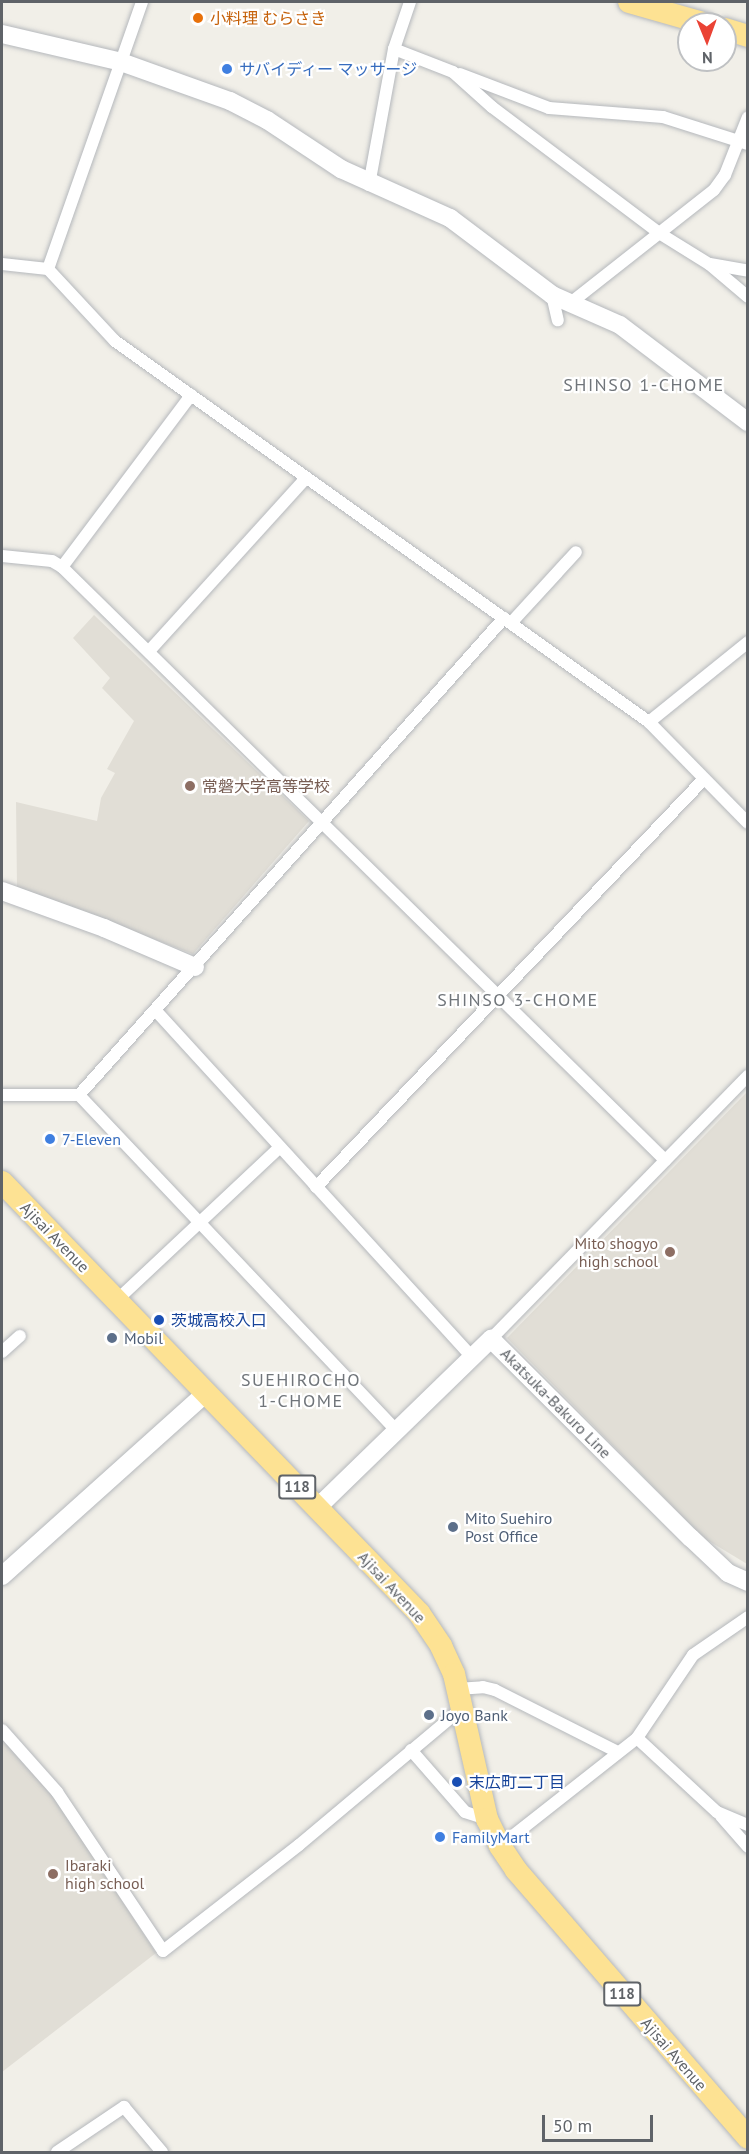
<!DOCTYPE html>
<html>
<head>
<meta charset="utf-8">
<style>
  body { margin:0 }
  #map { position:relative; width:749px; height:2154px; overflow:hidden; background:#f1efe8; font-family:"PT Sans","Noto Sans JP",sans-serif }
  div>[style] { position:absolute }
  .education>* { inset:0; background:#e1ded6 }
  .roads { filter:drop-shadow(0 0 2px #b5b8bc) drop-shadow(0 0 2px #b5b8bc) }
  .street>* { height:12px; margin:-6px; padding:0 6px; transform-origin:6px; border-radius:6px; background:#fff }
  .secondary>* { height:18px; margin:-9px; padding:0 9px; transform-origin:9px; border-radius:9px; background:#fff }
  .highway>* { height:22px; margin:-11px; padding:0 11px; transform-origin:11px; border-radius:11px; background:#fde293 }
  .dots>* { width:16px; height:16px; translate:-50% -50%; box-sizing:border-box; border:3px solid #fff; border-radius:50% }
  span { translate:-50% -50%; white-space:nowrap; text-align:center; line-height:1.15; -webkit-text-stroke:4.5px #fff; paint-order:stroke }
  .shield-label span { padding:2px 4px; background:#fff; border:2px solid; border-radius:4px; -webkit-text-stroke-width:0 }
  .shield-label { font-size:15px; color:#5f6368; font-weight:700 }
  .food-label { font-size:16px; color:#c56008 }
  .left { translate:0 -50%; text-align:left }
  .shop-label { font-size:16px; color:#366cbe }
  .education-label { font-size:16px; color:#785e54 }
  .right { translate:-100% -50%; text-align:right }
  .street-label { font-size:16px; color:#5f6368 }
  .transit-label { font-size:16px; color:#164399 }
  .service-label { font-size:16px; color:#4e5e75 }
  .neighbourhood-label { font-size:18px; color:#70757a; letter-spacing:1.5px }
  .frame { position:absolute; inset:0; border:3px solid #5f6368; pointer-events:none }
  .north { position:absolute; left:677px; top:12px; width:60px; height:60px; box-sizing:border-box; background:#fff; border:2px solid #bfc1c3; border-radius:50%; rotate:179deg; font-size:16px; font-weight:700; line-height:24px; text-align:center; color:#5f6368 }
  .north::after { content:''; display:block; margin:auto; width:21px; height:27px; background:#ea4335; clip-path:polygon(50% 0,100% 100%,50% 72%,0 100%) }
  .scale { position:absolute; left:542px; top:2115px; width:111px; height:27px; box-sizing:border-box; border:3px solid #5f6368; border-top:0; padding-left:8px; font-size:18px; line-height:21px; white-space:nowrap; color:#5f6368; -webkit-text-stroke:4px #fff; paint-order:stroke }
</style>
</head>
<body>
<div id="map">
  <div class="education">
    <div style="clip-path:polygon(94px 615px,309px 821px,193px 954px,17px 887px,16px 802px,97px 821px,101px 798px,115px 773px,107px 769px,134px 721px,102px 688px,110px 678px,73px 638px)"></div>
    <div style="clip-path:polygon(747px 1092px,747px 1564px,704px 1538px,507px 1338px)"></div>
    <div style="clip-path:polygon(2px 1737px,53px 1795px,156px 1953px,2px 2072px)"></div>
  </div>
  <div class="roads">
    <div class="street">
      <div style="left:394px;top:49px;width:63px;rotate:21.3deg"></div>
      <div style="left:453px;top:72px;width:52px;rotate:41.9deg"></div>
      <div style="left:492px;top:107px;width:209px;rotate:37deg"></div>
      <div style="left:659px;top:233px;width:59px;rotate:31.8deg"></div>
      <div style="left:709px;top:264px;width:51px;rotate:40.2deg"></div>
      <div style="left:460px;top:74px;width:95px;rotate:20.9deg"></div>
      <div style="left:549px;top:108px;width:114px;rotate:4.5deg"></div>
      <div style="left:663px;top:117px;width:89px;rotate:17.6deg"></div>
      <div style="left:369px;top:185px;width:138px;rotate:-79.6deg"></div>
      <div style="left:394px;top:49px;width:50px;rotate:-71.2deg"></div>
      <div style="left:2px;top:264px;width:46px;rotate:6.2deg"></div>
      <div style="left:48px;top:269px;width:98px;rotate:47.1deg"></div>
      <div style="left:115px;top:341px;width:656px;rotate:35.51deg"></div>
      <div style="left:649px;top:722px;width:141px;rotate:45.6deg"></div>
      <div style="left:710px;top:264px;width:39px;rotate:10deg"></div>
      <div style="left:48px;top:269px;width:283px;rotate:-70.6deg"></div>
      <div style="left:552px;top:295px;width:26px;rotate:77deg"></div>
      <div style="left:573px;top:301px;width:179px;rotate:-38.2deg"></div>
      <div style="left:714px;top:190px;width:19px;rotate:-54deg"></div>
      <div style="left:725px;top:175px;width:62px;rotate:-68.4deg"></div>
      <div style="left:2px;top:556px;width:50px;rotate:5.7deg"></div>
      <div style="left:52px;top:561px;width:12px;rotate:31deg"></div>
      <div style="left:62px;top:567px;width:846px;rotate:44.52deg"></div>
      <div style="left:62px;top:567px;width:215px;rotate:-53.1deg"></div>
      <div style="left:511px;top:623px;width:96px;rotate:-47.5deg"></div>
      <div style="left:150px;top:650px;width:232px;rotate:-47.8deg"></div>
      <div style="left:649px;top:722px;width:127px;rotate:-38.9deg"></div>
      <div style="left:157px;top:1012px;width:469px;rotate:47.6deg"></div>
      <div style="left:2px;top:1095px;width:77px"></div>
      <div style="left:79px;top:1095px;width:639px;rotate:-48.3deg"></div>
      <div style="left:79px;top:1095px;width:460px;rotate:46.6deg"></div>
      <div style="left:316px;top:1187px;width:562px;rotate:-46.44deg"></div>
      <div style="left:117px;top:1300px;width:222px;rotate:-43.2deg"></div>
      <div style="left:491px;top:1339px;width:368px;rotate:-45.7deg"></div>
      <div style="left:2px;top:1352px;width:24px;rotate:-42deg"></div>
      <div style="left:457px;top:1689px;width:26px;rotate:-4deg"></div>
      <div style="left:483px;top:1687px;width:12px;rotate:14deg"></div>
      <div style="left:495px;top:1690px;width:136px;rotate:26.8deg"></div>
      <div style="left:2px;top:1730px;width:83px;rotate:48.4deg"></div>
      <div style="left:57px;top:1792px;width:191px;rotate:56.3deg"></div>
      <div style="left:163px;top:1951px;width:172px;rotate:-37.9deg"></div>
      <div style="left:299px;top:1845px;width:212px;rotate:-40deg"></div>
      <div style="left:637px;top:1738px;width:109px;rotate:42.8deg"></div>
      <div style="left:717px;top:1812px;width:34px;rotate:23deg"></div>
      <div style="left:411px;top:1750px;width:82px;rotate:48.9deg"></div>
      <div style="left:465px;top:1812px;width:23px;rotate:18deg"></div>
      <div style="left:721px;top:1816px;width:41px;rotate:48.9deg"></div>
      <div style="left:500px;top:1846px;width:174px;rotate:-38.2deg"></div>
      <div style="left:637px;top:1738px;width:100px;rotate:-56deg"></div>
      <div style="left:693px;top:1655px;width:67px;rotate:-34.6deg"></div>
      <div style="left:57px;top:2152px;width:81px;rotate:-33.9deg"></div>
      <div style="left:124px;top:2107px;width:59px;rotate:49.8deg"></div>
    </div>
    <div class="secondary">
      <div style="left:2px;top:34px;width:122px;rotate:13.2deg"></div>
      <div style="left:121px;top:62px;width:116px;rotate:19.7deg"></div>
      <div style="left:230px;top:101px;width:42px;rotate:27.2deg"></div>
      <div style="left:267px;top:120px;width:89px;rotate:33.5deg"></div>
      <div style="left:341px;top:169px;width:120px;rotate:24.2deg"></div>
      <div style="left:450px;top:218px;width:128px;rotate:37deg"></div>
      <div style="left:552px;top:295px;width:74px;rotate:23.8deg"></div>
      <div style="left:620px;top:325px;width:161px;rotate:37.2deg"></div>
      <div style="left:2px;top:891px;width:109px;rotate:19.9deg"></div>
      <div style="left:104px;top:928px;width:99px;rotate:23.2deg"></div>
      <div style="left:317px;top:1508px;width:243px;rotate:-44.2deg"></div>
      <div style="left:491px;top:1339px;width:282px;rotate:44.9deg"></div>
      <div style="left:691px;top:1538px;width:51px;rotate:43.4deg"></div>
      <div style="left:728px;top:1573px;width:22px;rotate:24deg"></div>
      <div style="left:2px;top:1576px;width:274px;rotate:-41.9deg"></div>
    </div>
    <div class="highway">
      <div style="left:629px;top:2px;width:80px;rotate:15.9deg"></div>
      <div style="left:725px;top:29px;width:24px;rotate:17deg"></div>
      <div style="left:2px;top:1182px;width:600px;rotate:45.95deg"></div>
      <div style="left:419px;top:1613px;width:40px;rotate:56deg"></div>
      <div style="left:441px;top:1646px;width:31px;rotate:65deg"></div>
      <div style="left:454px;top:1674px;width:149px;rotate:77.2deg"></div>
      <div style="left:487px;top:1819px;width:30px;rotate:64deg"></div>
      <div style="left:500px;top:1846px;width:29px;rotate:56deg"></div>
      <div style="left:516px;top:1870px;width:354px;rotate:49.1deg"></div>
    </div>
  </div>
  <div class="dots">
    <div style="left:198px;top:18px;background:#e8710a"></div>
    <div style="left:227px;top:69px;background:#3f7fe0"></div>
    <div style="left:190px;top:786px;background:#8d6e63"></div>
    <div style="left:50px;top:1139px;background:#3f7fe0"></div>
    <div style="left:670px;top:1252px;background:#8d6e63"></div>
    <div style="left:159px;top:1320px;background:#1a4fb4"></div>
    <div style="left:112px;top:1338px;background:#5c6f8a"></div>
    <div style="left:453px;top:1527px;background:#5c6f8a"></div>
    <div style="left:429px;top:1715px;background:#5c6f8a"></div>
    <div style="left:457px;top:1782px;background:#1a4fb4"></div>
    <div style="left:440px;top:1837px;background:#3f7fe0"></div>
    <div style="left:53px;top:1874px;background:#8d6e63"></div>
  </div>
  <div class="shield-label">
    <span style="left:297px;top:1487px">118</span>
    <span style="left:622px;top:1994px">118</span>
  </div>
  <div class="food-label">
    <span class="left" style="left:210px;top:18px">小料理 むらさき</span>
  </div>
  <div class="shop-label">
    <span class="left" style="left:239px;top:69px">サバイディー マッサージ</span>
    <span class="left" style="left:62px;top:1139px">7-Eleven</span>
    <span class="left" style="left:452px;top:1837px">FamilyMart</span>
  </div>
  <div class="education-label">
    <span class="left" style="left:202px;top:786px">常磐大学高等学校</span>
    <span class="right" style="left:658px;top:1252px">Mito shogyo<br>high school</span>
    <span class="left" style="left:65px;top:1874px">Ibaraki<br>high school</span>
  </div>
  <div class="street-label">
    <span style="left:55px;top:1237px;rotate:46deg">Ajisai Avenue</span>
    <span style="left:556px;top:1403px;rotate:45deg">Akatsuka-Bakuro Line</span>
    <span style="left:392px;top:1587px;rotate:47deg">Ajisai Avenue</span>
    <span style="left:674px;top:2054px;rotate:49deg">Ajisai Avenue</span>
  </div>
  <div class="transit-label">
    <span class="left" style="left:171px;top:1320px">茨城高校入口</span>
    <span class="left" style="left:469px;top:1782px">末広町二丁目</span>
  </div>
  <div class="service-label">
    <span class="left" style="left:124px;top:1338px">Mobil</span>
    <span class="left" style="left:465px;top:1527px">Mito Suehiro<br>Post Office</span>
    <span class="left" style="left:441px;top:1715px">Joyo Bank</span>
  </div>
  <div class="neighbourhood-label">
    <span style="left:644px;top:385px">SHINSO 1-CHOME</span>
    <span style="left:518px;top:1000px">SHINSO 3-CHOME</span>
    <span style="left:301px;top:1391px">SUEHIROCHO<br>1-CHOME</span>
  </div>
  <div class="frame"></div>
  <div class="north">N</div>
  <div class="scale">50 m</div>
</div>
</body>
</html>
